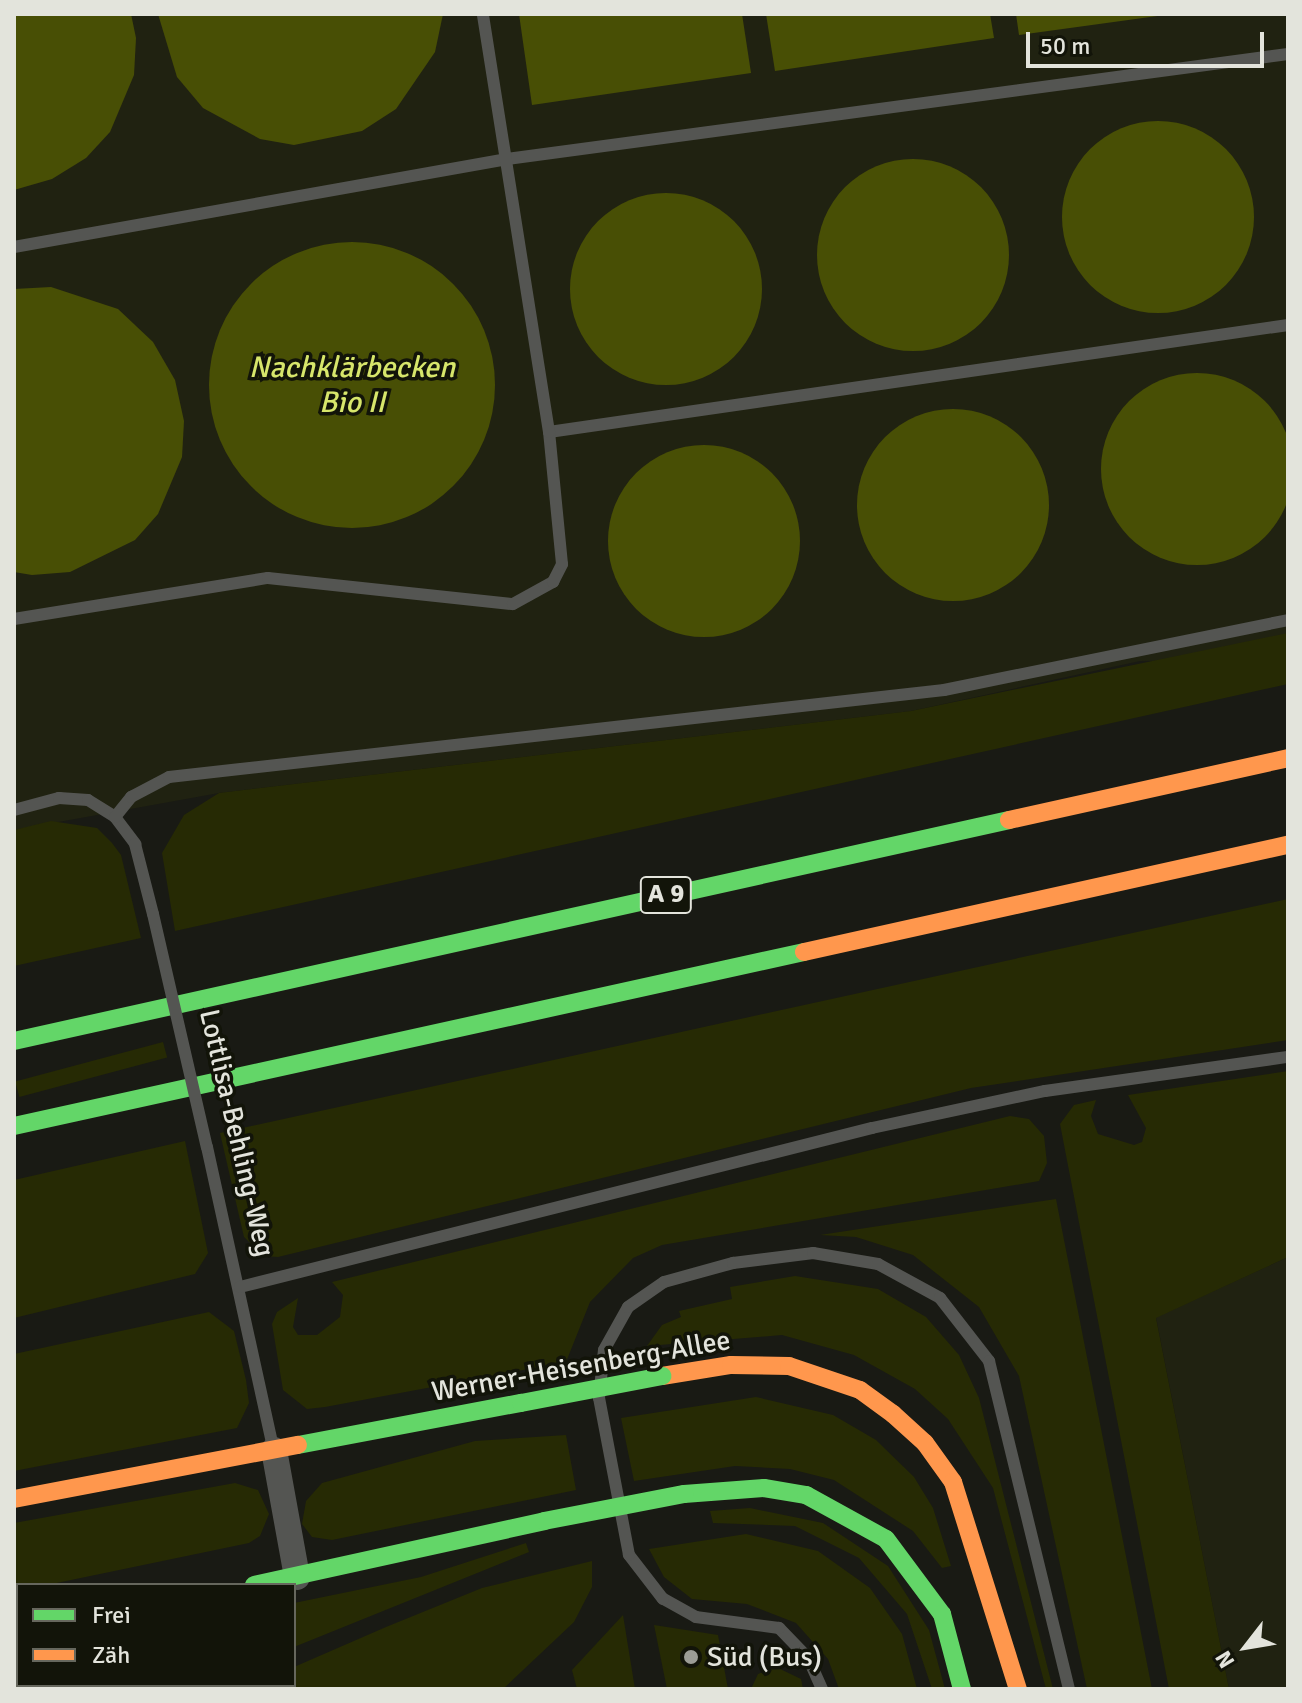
<!DOCTYPE html>
<html>
<head>
<meta charset="utf-8">
<style>
  body { margin:0 }
  #map { position:relative; width:1302px; height:1703px; overflow:hidden; background:#191a14; font-family:Signika,sans-serif }
  div>[style] { position:absolute }
  .built>* { inset:0; background:#202211 }
  .green>* { inset:0; background:#262a04; transform-origin:0 0 }
  .water>* { inset:0; background:#484f05 }
  .round { border-radius:50% }
  .lane>* { height:12px; margin:-6px; padding:0 6px; transform-origin:6px; border-radius:6px; background:#545552 }
  .street>* { height:26px; margin:-13px; padding:0 13px; transform-origin:13px; border-radius:13px; background:#545552 }
  .fast>* { height:18px; margin:-9px; padding:0 9px; transform-origin:9px; border-radius:9px; background:#63d668 }
  .slow>* { height:18px; margin:-9px; padding:0 9px; transform-origin:9px; border-radius:9px; background:#ff974d }
  .lane-bridge>* { height:12px; margin:-6px; padding:0 6px; transform-origin:6px; border-radius:6px; background:#545552 }
  .fast-bridge>* { height:18px; margin:-9px; padding:0 9px; transform-origin:9px; border-radius:9px; background:#63d668 }
  .dots>* { width:22px; height:22px; translate:-50% -50%; box-sizing:border-box; border:4px solid #121409; border-radius:50% }
  span { translate:-50% -50%; white-space:nowrap; text-align:center; line-height:1.15; -webkit-text-stroke:7px #121409; paint-order:stroke }
  .shield-label span { padding:2px 6px; background:#121409; border:2px solid; border-radius:6px; -webkit-text-stroke-width:0 }
  .shield-label { font-size:26px; color:#e3e4dc; font-weight:700 }
  .street-label { font-size:28px; color:#e3e4dc }
  .poi-label { font-size:28px; color:#e3e4dc }
  .left { translate:0 -50%; text-align:left }
  .water-label { font-size:30px; color:#d7e66b; font-style:italic }
  .frame { position:absolute; inset:0; border:16px solid #e3e4dc; pointer-events:none }
  .legend { position:absolute; left:16px; top:1583px; width:280px; height:104px; box-sizing:border-box; background:#121409; border:2px solid #66675d; margin:0; padding:10px 14px; list-style:none; font-size:24px; color:#e3e4dc }
  .legend li { display:flex; align-items:center; gap:16px; height:40px }
  .legend b { width:40px; border:2px solid #66675d }
  .north { position:absolute; left:1206px; top:1607px; width:80px; height:80px; -webkit-text-stroke:6px #121409; paint-order:stroke; rotate:239deg; font-size:22px; font-weight:700; line-height:32px; text-align:center; color:#e3e4dc }
  .north::after { content:''; display:block; margin:auto; width:28px; height:36px; background:#e3e4dc; clip-path:polygon(50% 0,100% 100%,50% 72%,0 100%) }
  .scale { position:absolute; left:1026px; top:32px; width:238px; height:36px; box-sizing:border-box; border:4px solid #e3e4dc; border-top:0; padding-left:10px; font-size:24px; line-height:28px; white-space:nowrap; color:#e3e4dc; -webkit-text-stroke:6px #121409; paint-order:stroke }
</style>
</head>
<body>
<div id="map">
  <div class="built">
    <div style="clip-path:polygon(14px 14px,1288px 14px,1288px 659px,1140px 661px,911px 711px,219px 793px,14px 830px)"></div>
    <div style="clip-path:polygon(1288px 1257px,1288px 1689px,1229px 1689px,1156px 1317px)"></div>
  </div>
  <div class="green">
    <div style="clip-path:polygon(1288px 633px,1288px 684px,175px 931px,162px 853px,184px 815px,219px 793px,911px 711px)"></div>
    <div style="clip-path:polygon(51px 821px,97px 828px,112px 843px,121px 855px,141px 938px,14px 966px,14px 830px)"></div>
    <div style="clip-path:polygon(1288px 899px,1288px 1040px,971px 1088px,278px 1257px,264px 1256px,244px 1237px,220px 1133px)"></div>
    <div style="left:163px;top:1042px;width:16px;height:153px;rotate:75deg"></div>
    <div style="clip-path:polygon(1288px 1071px,1288px 1257px,1156px 1318px,1229px 1689px,1169px 1689px,1060px 1124px,1074px 1105px,1096px 1100px,1091px 1116px,1098px 1134px,1134px 1145px,1142px 1142px,1146px 1128px,1128px 1095px)"></div>
    <div style="clip-path:polygon(1010px 1116px,1029px 1119px,1044px 1136px,1047px 1163px,1039px 1181px,662px 1245px,633px 1258px,590px 1302px,566px 1362px,325px 1407px,307px 1409px,283px 1390px,272px 1324px,277px 1312px,298px 1298px,293px 1327px,298px 1335px,317px 1335px,340px 1317px,343px 1295px,332px 1282px)"></div>
    <div style="clip-path:polygon(185px 1141px,208px 1253px,195px 1274px,14px 1318px,14px 1180px)"></div>
    <div style="clip-path:polygon(1056px 1199px,1152px 1689px,1087px 1689px,1019px 1376px,979px 1307px,913px 1255px,856px 1237px,820px 1235px)"></div>
    <div style="clip-path:polygon(795px 1276px,878px 1289px,926px 1317px,959px 1355px,979px 1398px,1053px 1689px,1046px 1689px,993px 1488px,948px 1419px,915px 1389px,854px 1355px,782px 1335px,647px 1346px,662px 1325px,681px 1317px,679px 1311px,732px 1299px,730px 1287px)"></div>
    <div style="clip-path:polygon(209px 1312px,234px 1331px,246px 1380px,249px 1403px,237px 1428px,14px 1471px,14px 1354px)"></div>
    <div style="clip-path:polygon(756px 1397px,833px 1415px,876px 1440px,914px 1477px,933px 1508px,951px 1566px,942px 1568px,913px 1531px,834px 1480px,790px 1469px,735px 1466px,634px 1481px,621px 1418px)"></div>
    <div style="clip-path:polygon(566px 1435px,576px 1490px,332px 1540px,312px 1537px,302px 1524px,306px 1501px,322px 1483px,475px 1441px)"></div>
    <div style="clip-path:polygon(235px 1483px,258px 1490px,269px 1514px,260px 1536px,249px 1543px,47px 1585px,18px 1585px,14px 1599px,14px 1523px)"></div>
    <div style="clip-path:polygon(750px 1508px,823px 1523px,888px 1566px,929px 1630px,945px 1689px,932px 1689px,907px 1614px,859px 1558px,795px 1526px,713px 1523px,710px 1511px)"></div>
    <div style="clip-path:polygon(746px 1534px,818px 1551px,870px 1588px,902px 1634px,917px 1689px,839px 1689px,828px 1659px,796px 1623px,747px 1604px,692px 1599px,664px 1577px,649px 1549px)"></div>
    <div style="clip-path:polygon(526px 1543px,529px 1552px,294px 1647px,294px 1603px,421px 1577px)"></div>
    <div style="clip-path:polygon(592px 1561px,592px 1587px,574px 1622px,503px 1689px,216px 1689px,294px 1685px,294px 1667px,386px 1627px,482px 1588px)"></div>
    <div style="clip-path:polygon(623px 1615px,635px 1689px,577px 1689px,572px 1670px)"></div>
    <div style="clip-path:polygon(654px 1625px,718px 1635px,728px 1689px,667px 1689px)"></div>
    <div style="clip-path:polygon(14px 1653px,18px 1685px,151px 1685px,14px 1689px)"></div>
    <div style="clip-path:polygon(776px 1667px,801px 1679px,803px 1689px,751px 1689px,758px 1674px)"></div>
  </div>
  <div class="water">
    <div style="clip-path:polygon(14px 14px,131px 14px,136px 38px,134px 75px,110px 132px,86px 158px,52px 179px,14px 190px)"></div>
    <div style="clip-path:polygon(158px 14px,443px 14px,435px 52px,396px 109px,362px 131px,294px 145px,260px 139px,203px 108px,177px 77px)"></div>
    <div style="clip-path:polygon(519px 14px,742px 14px,751px 73px,532px 105px)"></div>
    <div style="clip-path:polygon(766px 14px,990px 14px,994px 38px,775px 71px)"></div>
    <div style="clip-path:polygon(1016px 14px,1172px 14px,1019px 35px)"></div>
    <div class="round" style="left:1062px;top:121px;width:192px;height:192px"></div>
    <div class="round" style="left:817px;top:159px;width:192px;height:192px"></div>
    <div class="round" style="left:570px;top:193px;width:192px;height:192px"></div>
    <div class="round" style="left:209px;top:242px;width:286px;height:286px"></div>
    <div style="clip-path:polygon(51px 287px,118px 309px,153px 342px,175px 380px,184px 421px,182px 457px,158px 514px,135px 540px,70px 572px,32px 575px,14px 572px,14px 289px)"></div>
    <div class="round" style="left:1101px;top:373px;width:192px;height:192px"></div>
    <div class="round" style="left:857px;top:409px;width:192px;height:192px"></div>
    <div class="round" style="left:608px;top:445px;width:192px;height:192px"></div>
  </div>
  <div class="lane">
    <div style="left:14px;top:247px;width:501px;rotate:-10.12deg"></div>
    <div style="left:507px;top:159px;width:788px;rotate:-7.66deg"></div>
    <div style="left:549px;top:432px;width:747px;rotate:-8.24deg"></div>
    <div style="left:14px;top:619px;width:257px;rotate:-9.2deg"></div>
    <div style="left:268px;top:578px;width:246px;rotate:6.1deg"></div>
    <div style="left:513px;top:604px;width:46px;rotate:-28.8deg"></div>
    <div style="left:553px;top:582px;width:20px;rotate:-63deg"></div>
    <div style="left:562px;top:564px;width:133px;rotate:-95.6deg"></div>
    <div style="left:549px;top:432px;width:423px;rotate:-99deg"></div>
    <div style="left:14px;top:810px;width:47px;rotate:-14.9deg"></div>
    <div style="left:59px;top:798px;width:29px;rotate:4deg"></div>
    <div style="left:88px;top:800px;width:32px;rotate:32deg"></div>
    <div style="left:115px;top:817px;width:34px;rotate:53deg"></div>
    <div style="left:135px;top:844px;width:72px;rotate:75.6deg"></div>
    <div style="left:115px;top:817px;width:26px;rotate:-51deg"></div>
    <div style="left:131px;top:797px;width:43px;rotate:-27.8deg"></div>
    <div style="left:169px;top:777px;width:780px;rotate:-6.41deg"></div>
    <div style="left:944px;top:690px;width:351px;rotate:-11.5deg"></div>
    <div style="left:207px;top:1147px;width:307px;rotate:77.6deg"></div>
    <div style="left:240px;top:1287px;width:652px;rotate:-14.12deg"></div>
    <div style="left:872px;top:1128px;width:177px;rotate:-12.1deg"></div>
    <div style="left:1045px;top:1091px;width:245px;rotate:-8deg"></div>
    <div style="left:822px;top:1689px;width:34px;rotate:-114deg"></div>
    <div style="left:808px;top:1658px;width:42px;rotate:-134deg"></div>
    <div style="left:779px;top:1628px;width:84px;rotate:-172.5deg"></div>
    <div style="left:696px;top:1617px;width:38px;rotate:-151deg"></div>
    <div style="left:663px;top:1599px;width:56px;rotate:-127.7deg"></div>
    <div style="left:629px;top:1555px;width:160px;rotate:-100.8deg"></div>
    <div style="left:599px;top:1398px;width:48px;rotate:-84.1deg"></div>
    <div style="left:604px;top:1350px;width:49px;rotate:-60.8deg"></div>
    <div style="left:628px;top:1307px;width:44px;rotate:-34.8deg"></div>
    <div style="left:664px;top:1282px;width:72px;rotate:-15.4deg"></div>
    <div style="left:733px;top:1263px;width:81px;rotate:-7.1deg"></div>
    <div style="left:813px;top:1253px;width:66px;rotate:9.6deg"></div>
    <div style="left:878px;top:1264px;width:71px;rotate:28.7deg"></div>
    <div style="left:940px;top:1298px;width:80px;rotate:52.1deg"></div>
    <div style="left:989px;top:1361px;width:338px;rotate:76.3deg"></div>
  </div>
  <div class="street">
    <div style="left:274px;top:1450px;width:129px;rotate:79.7deg"></div>
  </div>
  <div class="fast">
    <div style="left:14px;top:1041px;width:1019px;rotate:-12.52deg"></div>
    <div style="left:14px;top:1126px;width:809px;rotate:-12.42deg"></div>
    <div style="left:298px;top:1445px;width:227px;rotate:-10.7deg"></div>
    <div style="left:684px;top:1494px;width:80px;rotate:-4.3deg"></div>
    <div style="left:764px;top:1488px;width:43px;rotate:9.5deg"></div>
    <div style="left:806px;top:1495px;width:91px;rotate:28.8deg"></div>
    <div style="left:886px;top:1539px;width:94px;rotate:53.3deg"></div>
    <div style="left:942px;top:1614px;width:78px;rotate:75.1deg"></div>
    <div style="left:254px;top:1585px;width:297px;rotate:-12.4deg"></div>
  </div>
  <div class="slow">
    <div style="left:1009px;top:820px;width:286px;rotate:-12.5deg"></div>
    <div style="left:804px;top:952px;width:496px;rotate:-12.5deg"></div>
    <div style="left:662px;top:1376px;width:70px;rotate:-9.1deg"></div>
    <div style="left:731px;top:1365px;width:58px;rotate:1deg"></div>
    <div style="left:789px;top:1366px;width:75px;rotate:18.7deg"></div>
    <div style="left:860px;top:1390px;width:41px;rotate:36deg"></div>
    <div style="left:893px;top:1414px;width:43px;rotate:42.2deg"></div>
    <div style="left:925px;top:1443px;width:48px;rotate:54.3deg"></div>
    <div style="left:953px;top:1482px;width:217px;rotate:72.6deg"></div>
    <div style="left:14px;top:1499px;width:289px;rotate:-10.8deg"></div>
    <div style="left:14px;top:1631px;width:4px;rotate:-14deg"></div>
  </div>
  <div class="lane-bridge">
    <div style="left:153px;top:914px;width:239px;rotate:77deg"></div>
  </div>
  <div class="fast-bridge">
    <div style="left:521px;top:1403px;width:144px;rotate:-10.8deg"></div>
    <div style="left:544px;top:1521px;width:143px;rotate:-10.9deg"></div>
  </div>
  <div class="dots">
    <div style="left:691px;top:1657px;background:#9c9d96"></div>
  </div>
  <div class="shield-label">
    <span style="left:666px;top:895px">A 9</span>
  </div>
  <div class="street-label">
    <span style="left:237px;top:1133px;rotate:77deg">Lottlisa-Behling-Weg</span>
    <span style="left:581px;top:1366px;rotate:-10deg">Werner-Heisenberg-Allee</span>
  </div>
  <div class="poi-label">
    <span class="left" style="left:707px;top:1657px">Süd (Bus)</span>
  </div>
  <div class="water-label">
    <span style="left:352px;top:385px">Nachklärbecken<br>Bio II</span>
  </div>
  <div class="frame"></div>
  <ul class="legend">
  <li><b style="height:10px;background:#63d668"></b>Frei</li>
  <li><b style="height:10px;background:#ff974d"></b>Zäh</li>
  </ul>
  <div class="north">N</div>
  <div class="scale">50 m</div>
</div>
</body>
</html>
